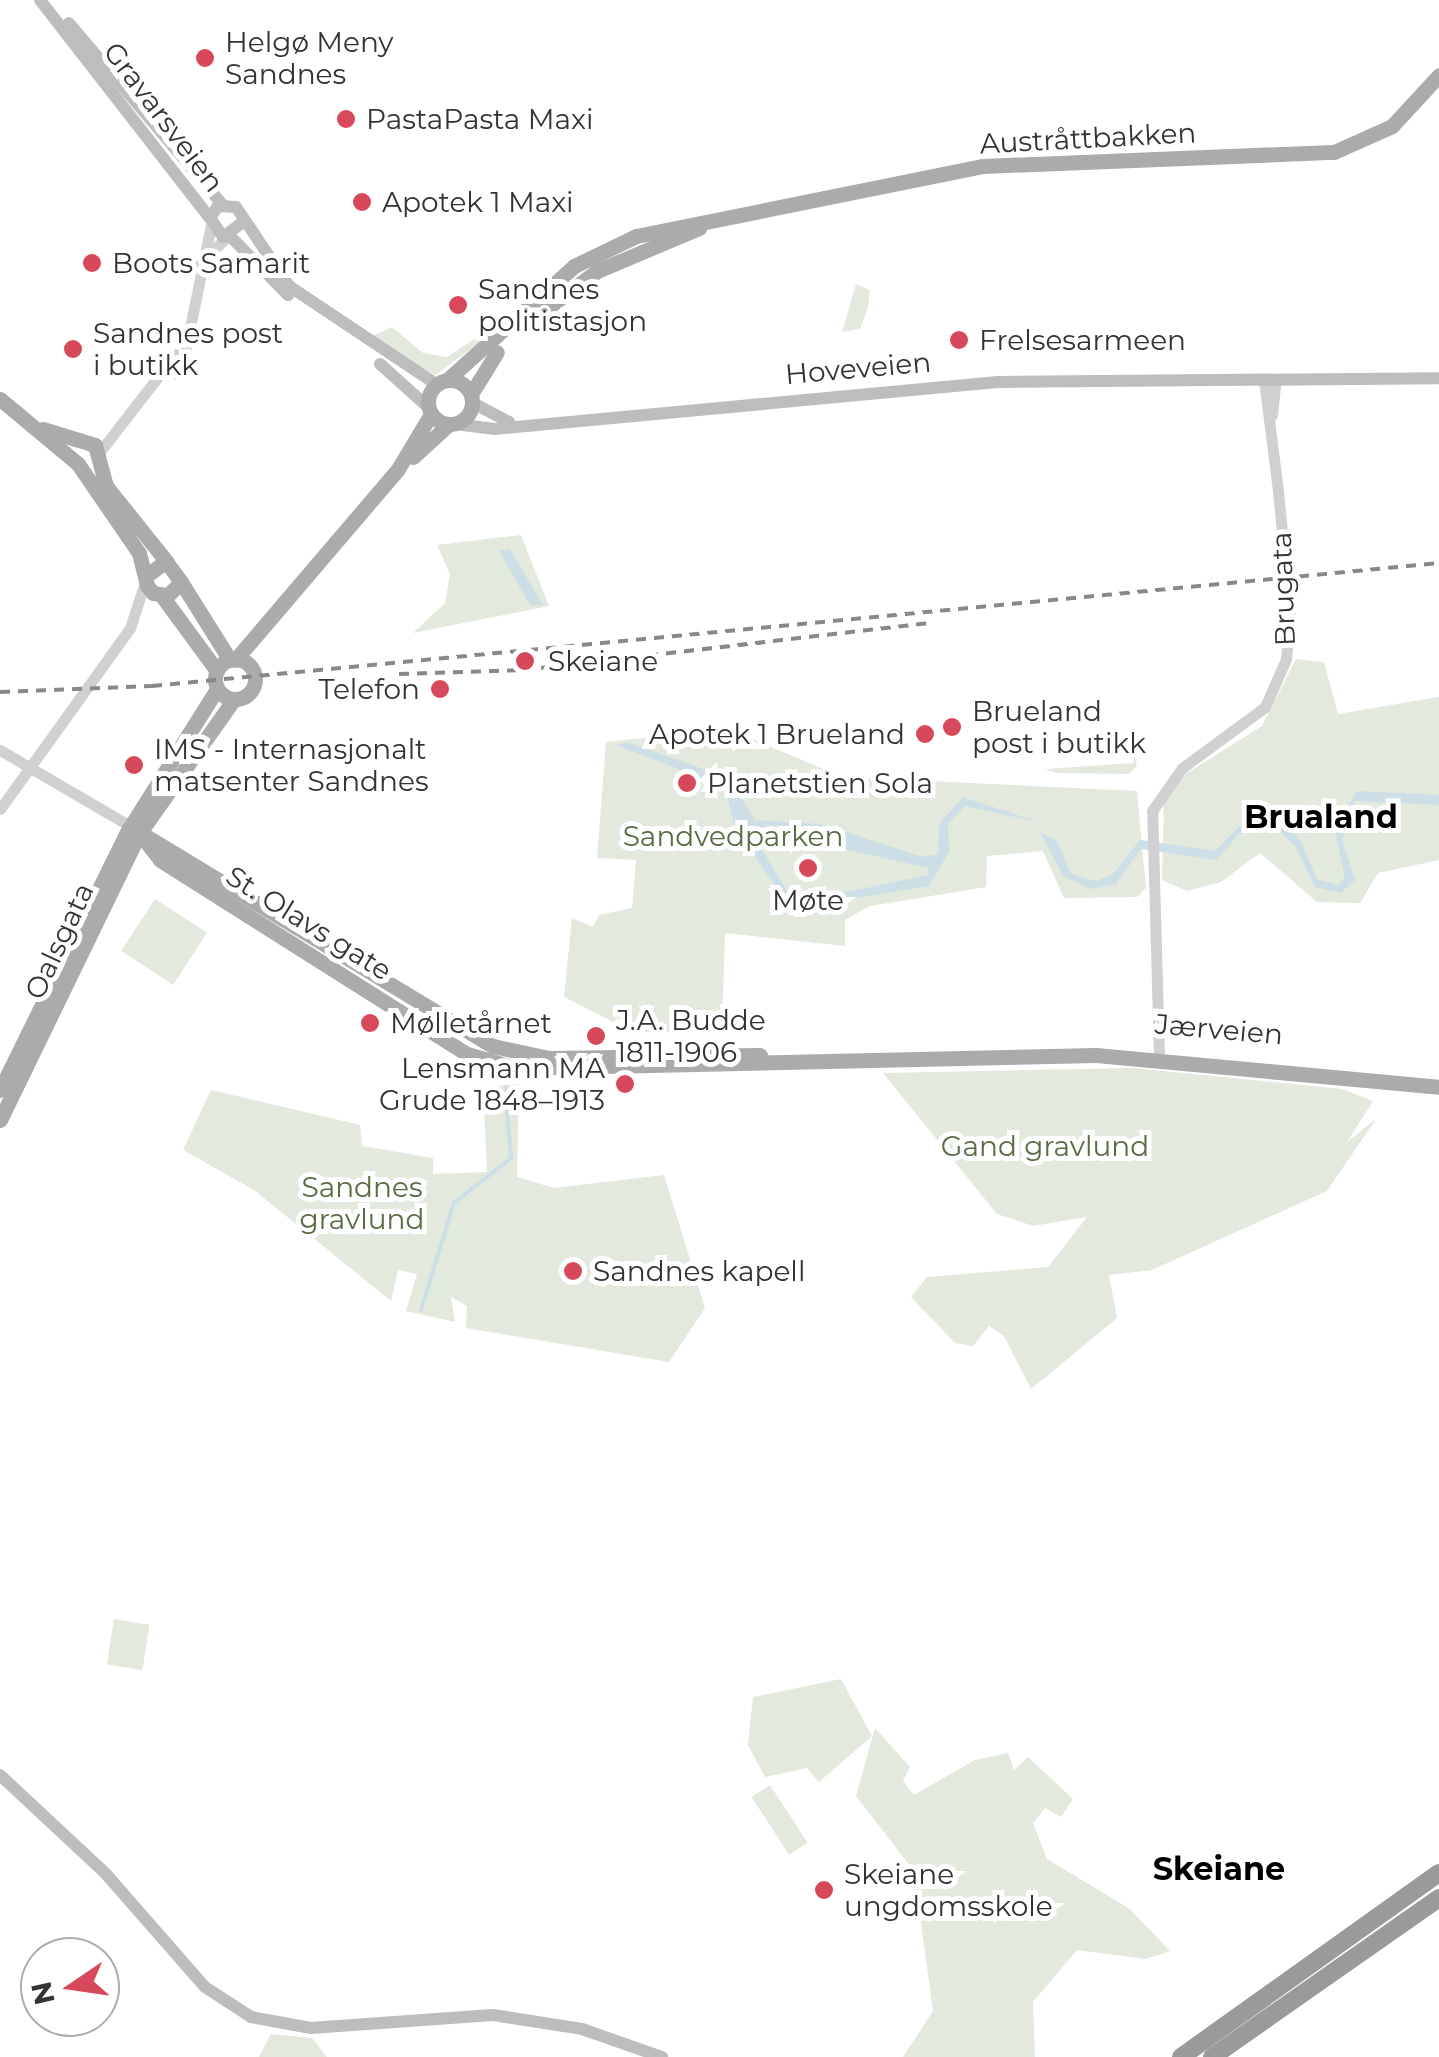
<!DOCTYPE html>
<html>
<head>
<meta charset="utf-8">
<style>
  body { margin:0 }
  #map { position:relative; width:1439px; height:2057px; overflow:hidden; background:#fff; font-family:Montserrat,sans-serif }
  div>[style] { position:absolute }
  .green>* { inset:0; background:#e3e9dd; transform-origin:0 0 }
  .water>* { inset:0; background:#ccdfe7 }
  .stream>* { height:4px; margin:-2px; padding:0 2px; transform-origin:2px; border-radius:2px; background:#ccdfe7 }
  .tertiary>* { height:11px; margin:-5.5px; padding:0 5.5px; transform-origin:5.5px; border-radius:5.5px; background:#d0d0d0 }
  .tertiary>.ring { margin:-5.5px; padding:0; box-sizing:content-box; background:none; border:11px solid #d0d0d0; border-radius:50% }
  .secondary>* { height:12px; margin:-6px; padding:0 6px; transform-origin:6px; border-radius:6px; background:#bdbdbd }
  .primary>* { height:15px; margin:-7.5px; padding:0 7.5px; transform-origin:7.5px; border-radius:7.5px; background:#ababab }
  .primary>.ring { margin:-7.5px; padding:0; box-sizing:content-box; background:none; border:15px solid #ababab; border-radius:50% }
  .motorway>* { height:18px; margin:-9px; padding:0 9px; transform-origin:9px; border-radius:9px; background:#9a9a9a }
  .rail>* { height:4px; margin-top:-2px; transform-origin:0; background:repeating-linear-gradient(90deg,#888 0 10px,transparent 0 18px) }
  .tertiary-bridge>* { height:11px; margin:-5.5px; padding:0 5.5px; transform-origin:5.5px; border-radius:5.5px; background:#d0d0d0 }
  .dots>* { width:28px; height:28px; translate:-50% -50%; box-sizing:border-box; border:5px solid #fff; border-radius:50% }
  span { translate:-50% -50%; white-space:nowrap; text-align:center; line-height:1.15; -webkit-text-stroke:10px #fff; paint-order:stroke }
  .poi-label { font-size:28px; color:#333 }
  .left { translate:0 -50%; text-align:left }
  .right { translate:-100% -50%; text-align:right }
  .street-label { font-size:28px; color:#333 }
  .park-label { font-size:28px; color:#586c43 }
  .quarter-label { font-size:32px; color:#000; font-weight:700 }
  .north { position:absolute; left:20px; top:1937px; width:100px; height:100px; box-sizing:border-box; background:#fff; border:2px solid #adadad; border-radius:50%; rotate:257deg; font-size:28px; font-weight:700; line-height:40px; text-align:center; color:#333 }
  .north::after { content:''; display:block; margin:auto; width:35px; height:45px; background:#d7485a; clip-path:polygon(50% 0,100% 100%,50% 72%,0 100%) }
</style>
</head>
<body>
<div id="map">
  <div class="green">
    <div style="clip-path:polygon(856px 284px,870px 290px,868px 307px,860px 329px,842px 332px)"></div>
    <div style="clip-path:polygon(497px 324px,501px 327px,435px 375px,366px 339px,392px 327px,423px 353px,447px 357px)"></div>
    <div style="clip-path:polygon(521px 535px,549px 606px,413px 633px,445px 603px,450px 574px,437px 545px)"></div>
    <div style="clip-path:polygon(1296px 659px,1324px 662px,1338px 714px,1439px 697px,1439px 860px,1378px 873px,1360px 903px,1317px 902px,1260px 853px,1221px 882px,1187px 891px,1162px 880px,1164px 801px,1187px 773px,1262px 726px)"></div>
    <div style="clip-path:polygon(729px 729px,842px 777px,1137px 791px,1146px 888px,1137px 897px,1064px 898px,1043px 851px,987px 856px,986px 887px,870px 906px,845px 920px,845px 946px,725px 933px,722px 1032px,633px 1032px,564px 997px,572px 918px,593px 927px,599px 915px,632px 908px,636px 860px,597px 858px,606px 742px)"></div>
    <div style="clip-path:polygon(1134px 755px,1137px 766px,1128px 774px,1056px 773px,1045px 769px,1133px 763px)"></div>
    <div style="left:155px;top:899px;width:62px;height:62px;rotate:33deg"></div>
    <div style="clip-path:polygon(1134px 1068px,1342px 1089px,1373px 1101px,1347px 1142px,1376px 1119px,1327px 1191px,1152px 1270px,1109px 1275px,1117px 1318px,1031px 1389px,1004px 1336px,989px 1326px,973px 1346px,955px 1343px,911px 1297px,927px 1277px,1048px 1267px,1087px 1217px,1033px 1226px,997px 1214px,883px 1073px)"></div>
    <div style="clip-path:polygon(519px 1084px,517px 1177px,554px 1188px,664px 1175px,705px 1308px,669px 1362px,466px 1328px,467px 1306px,451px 1297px,455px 1322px,406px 1311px,417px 1274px,398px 1270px,391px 1301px,254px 1190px,183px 1150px,211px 1090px,360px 1125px,362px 1146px,433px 1158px,433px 1174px,487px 1172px,483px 1087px)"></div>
    <div style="left:114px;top:1619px;width:36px;height:46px;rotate:9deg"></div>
    <div style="clip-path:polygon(841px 1679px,872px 1736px,819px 1782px,807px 1768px,765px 1777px,748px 1745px,753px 1697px)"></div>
    <div style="clip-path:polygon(875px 1728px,910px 1767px,903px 1781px,914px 1795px,975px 1760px,1008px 1753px,1014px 1770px,1028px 1757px,1073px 1799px,1061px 1817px,1045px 1808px,1033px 1823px,1047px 1859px,1130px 1909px,1170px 1951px,1146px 1959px,1077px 1950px,1033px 2002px,1035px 2057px,903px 2057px,933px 2011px,914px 1871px,856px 1796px)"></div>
    <div style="left:770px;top:1785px;width:69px;height:22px;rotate:57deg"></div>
    <div style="clip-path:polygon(271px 2034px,312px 2038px,327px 2057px,259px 2057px)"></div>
  </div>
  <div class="water">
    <div style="clip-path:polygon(510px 549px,543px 605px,530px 605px,499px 551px)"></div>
    <div style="clip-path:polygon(evenodd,628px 742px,728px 778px,755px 820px,821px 824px,923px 857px,938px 854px,939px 824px,963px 797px,1042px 823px,965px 806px,948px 824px,949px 852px,929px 886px,806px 906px,778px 890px,735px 828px,725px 787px,616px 745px,628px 742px,749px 828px,929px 868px,928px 875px,808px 900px,787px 891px,749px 828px)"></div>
    <div style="clip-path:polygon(1357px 791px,1439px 795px,1439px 805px,1355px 801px,1342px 840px,1355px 880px,1341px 893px,1315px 887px,1296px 847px,1259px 812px,1216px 860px,1141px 849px,1116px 884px,1090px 889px,1063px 876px,1040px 832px,1057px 841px,1071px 874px,1096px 881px,1113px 874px,1140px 840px,1215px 851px,1264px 801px,1300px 840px,1317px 879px,1338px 885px,1345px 877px,1335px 831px)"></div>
  </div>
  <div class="stream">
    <div style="left:421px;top:1310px;width:112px;rotate:-72.9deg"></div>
    <div style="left:454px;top:1203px;width:73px;rotate:-38.3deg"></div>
    <div style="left:511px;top:1158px;width:71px;rotate:-94.8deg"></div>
  </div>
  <div class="tertiary">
    <div style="left:200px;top:263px;width:37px;rotate:-44deg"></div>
    <div class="ring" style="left:163px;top:354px;width:9px;height:9px"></div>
    <div style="left:183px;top:362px;width:141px;rotate:-78.5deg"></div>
    <div style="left:1264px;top:380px;width:112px;rotate:82.8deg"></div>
    <div style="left:1272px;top:415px;width:36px;rotate:-84deg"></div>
    <div style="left:99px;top:453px;width:106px;rotate:-52.3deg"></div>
    <div style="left:0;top:750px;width:151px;rotate:30.3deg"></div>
    <div style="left:0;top:809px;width:223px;rotate:-54.3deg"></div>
    <div style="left:130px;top:628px;width:48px;rotate:-71.9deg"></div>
    <div style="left:1159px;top:1056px;width:245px;rotate:-91.6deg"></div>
    <div style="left:1152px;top:811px;width:52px;rotate:-55.1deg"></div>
    <div style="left:1182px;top:768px;width:103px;rotate:-36.3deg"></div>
    <div style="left:1265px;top:707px;width:52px;rotate:-66.4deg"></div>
    <div style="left:1286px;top:659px;width:44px;rotate:-84.8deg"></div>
  </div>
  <div class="secondary">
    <div style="left:40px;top:0;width:276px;rotate:52.1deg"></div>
    <div style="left:69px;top:23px;width:237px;rotate:49.8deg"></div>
    <div style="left:243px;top:222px;width:25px;rotate:143deg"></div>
    <div style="left:223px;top:237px;width:23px;rotate:-124deg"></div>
    <div style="left:210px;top:218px;width:14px;rotate:-56deg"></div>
    <div style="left:218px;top:206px;width:18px;rotate:3deg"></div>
    <div style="left:236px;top:207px;width:95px;rotate:56.1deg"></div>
    <div style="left:289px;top:286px;width:177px;rotate:33.7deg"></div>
    <div style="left:230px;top:236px;width:83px;rotate:45.5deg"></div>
    <div style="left:380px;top:364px;width:64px;rotate:41.9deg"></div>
    <div style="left:473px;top:403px;width:41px;rotate:27.8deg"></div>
    <div style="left:455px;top:424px;width:40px;rotate:7.1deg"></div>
    <div style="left:495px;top:429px;width:505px;rotate:-5.34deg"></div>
    <div style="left:998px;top:382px;width:441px;rotate:-0.5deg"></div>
    <div style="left:0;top:1775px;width:145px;rotate:43deg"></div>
    <div style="left:106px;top:1874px;width:150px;rotate:48.8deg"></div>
    <div style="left:205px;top:1987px;width:55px;rotate:33.1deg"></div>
    <div style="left:251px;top:2017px;width:61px;rotate:10.4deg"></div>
    <div style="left:311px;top:2028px;width:182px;rotate:-4.1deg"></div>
    <div style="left:493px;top:2015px;width:90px;rotate:8.9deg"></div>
    <div style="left:582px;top:2029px;width:85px;rotate:19.3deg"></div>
  </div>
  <div class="primary">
    <div style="left:520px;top:328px;width:96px;rotate:-36.5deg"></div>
    <div style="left:597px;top:271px;width:111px;rotate:-22.9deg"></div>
    <div class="ring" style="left:428px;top:380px;width:29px;height:29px"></div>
    <div style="left:447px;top:380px;width:171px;rotate:-41.9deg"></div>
    <div style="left:574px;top:266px;width:69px;rotate:-25.8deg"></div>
    <div style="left:636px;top:236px;width:353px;rotate:-11.4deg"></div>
    <div style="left:982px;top:166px;width:352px;rotate:-2.3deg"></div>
    <div style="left:1334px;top:152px;width:64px;rotate:-24.1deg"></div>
    <div style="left:1392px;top:126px;width:69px;rotate:-47.3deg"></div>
    <div style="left:471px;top:394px;width:49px;rotate:-58.2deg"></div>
    <div style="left:0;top:399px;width:102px;rotate:39.8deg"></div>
    <div style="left:78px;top:464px;width:108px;rotate:55.6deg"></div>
    <div style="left:139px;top:553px;width:34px;rotate:76deg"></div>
    <div style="left:147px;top:586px;width:9px;rotate:49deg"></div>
    <div style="left:153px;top:593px;width:15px;rotate:8deg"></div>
    <div style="left:168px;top:595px;width:18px;rotate:-45deg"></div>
    <div style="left:181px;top:582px;width:26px;rotate:-126deg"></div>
    <div style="left:166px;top:561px;width:25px;rotate:143deg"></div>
    <div style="left:43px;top:429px;width:54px;rotate:17.1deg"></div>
    <div style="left:95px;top:445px;width:42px;rotate:75deg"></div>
    <div style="left:106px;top:486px;width:96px;rotate:51.3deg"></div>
    <div style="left:413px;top:457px;width:47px;rotate:-42.4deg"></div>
    <div style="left:181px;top:582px;width:92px;rotate:57.9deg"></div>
    <div style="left:162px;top:596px;width:93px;rotate:53.7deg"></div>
    <div class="ring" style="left:215px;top:659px;width:25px;height:25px"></div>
    <div style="left:235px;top:660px;width:251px;rotate:-49.5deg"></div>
    <div style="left:398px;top:469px;width:64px;rotate:-59deg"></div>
    <div style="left:132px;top:824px;width:160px;rotate:-57.8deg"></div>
    <div style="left:141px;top:831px;width:161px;rotate:-54.8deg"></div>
    <div style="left:140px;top:834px;width:33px;rotate:52deg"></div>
    <div style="left:160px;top:860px;width:363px;rotate:32.3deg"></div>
    <div style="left:467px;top:1054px;width:50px;rotate:16.3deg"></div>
    <div style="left:515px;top:1068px;width:581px;rotate:-1.28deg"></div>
    <div style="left:1096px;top:1055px;width:344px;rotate:5.3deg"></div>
    <div style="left:144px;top:835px;width:408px;rotate:31.2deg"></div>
    <div style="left:493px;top:1046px;width:56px;rotate:12.3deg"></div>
    <div style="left:548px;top:1058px;width:212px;rotate:-0.8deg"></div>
    <div style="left:0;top:1090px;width:292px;rotate:-63.8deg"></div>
    <div style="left:0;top:1120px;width:316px;rotate:-64.1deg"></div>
  </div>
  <div class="motorway">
    <div style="left:1181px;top:2057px;width:317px;rotate:-35.5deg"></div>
    <div style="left:1212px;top:2057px;width:277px;rotate:-35deg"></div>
  </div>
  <div class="rail">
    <div style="left:399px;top:674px;width:124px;rotate:-1.8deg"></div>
    <div style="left:523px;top:670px;width:411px;rotate:-6.6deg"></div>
    <div style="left:0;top:692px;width:152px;rotate:-2.3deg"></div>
    <div style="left:152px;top:686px;width:1293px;rotate:-5.46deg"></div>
  </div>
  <div class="tertiary-bridge">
    <div style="left:1278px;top:491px;width:125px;rotate:84.5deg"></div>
  </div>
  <div class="dots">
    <div style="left:205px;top:58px;background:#d7485a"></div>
    <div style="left:346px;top:119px;background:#d7485a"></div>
    <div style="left:362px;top:202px;background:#d7485a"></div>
    <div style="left:92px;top:263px;background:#d7485a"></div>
    <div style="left:458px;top:305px;background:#d7485a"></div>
    <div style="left:959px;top:340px;background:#d7485a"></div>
    <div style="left:73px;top:349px;background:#d7485a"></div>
    <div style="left:525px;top:661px;background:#d7485a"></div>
    <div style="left:440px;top:689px;background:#d7485a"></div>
    <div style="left:952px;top:727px;background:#d7485a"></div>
    <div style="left:925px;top:734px;background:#d7485a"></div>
    <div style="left:134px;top:765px;background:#d7485a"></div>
    <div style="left:687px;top:783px;background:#d7485a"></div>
    <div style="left:808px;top:868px;background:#d7485a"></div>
    <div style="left:370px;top:1023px;background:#d7485a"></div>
    <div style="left:596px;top:1036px;background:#d7485a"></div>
    <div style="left:625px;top:1084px;background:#d7485a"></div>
    <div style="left:573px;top:1271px;background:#d7485a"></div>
    <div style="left:824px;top:1890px;background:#d7485a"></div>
  </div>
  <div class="poi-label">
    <span class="left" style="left:225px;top:58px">Helgø Meny<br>Sandnes</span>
    <span class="left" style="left:366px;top:119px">PastaPasta Maxi</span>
    <span class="left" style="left:382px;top:202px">Apotek 1 Maxi</span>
    <span class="left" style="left:112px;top:263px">Boots Samarit</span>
    <span class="left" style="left:478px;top:305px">Sandnes<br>politistasjon</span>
    <span class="left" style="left:93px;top:349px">Sandnes post<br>i butikk</span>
    <span class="left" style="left:979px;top:340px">Frelsesarmeen</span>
    <span class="left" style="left:548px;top:661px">Skeiane</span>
    <span class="right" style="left:420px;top:689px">Telefon</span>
    <span class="left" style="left:972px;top:727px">Brueland<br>post i butikk</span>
    <span class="right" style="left:905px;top:734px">Apotek 1 Brueland</span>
    <span class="left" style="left:154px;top:765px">IMS - Internasjonalt<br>matsenter Sandnes</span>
    <span class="left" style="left:707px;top:783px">Planetstien Sola</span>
    <span style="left:808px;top:900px">Møte</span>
    <span class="left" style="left:616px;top:1036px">J.A. Budde<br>1811-1906</span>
    <span class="left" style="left:390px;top:1023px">Mølletårnet</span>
    <span class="right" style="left:605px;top:1084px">Lensmann MA<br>Grude 1848–1913</span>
    <span class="left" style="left:593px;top:1271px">Sandnes kapell</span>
    <span class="left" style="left:844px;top:1890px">Skeiane<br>ungdomsskole</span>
  </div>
  <div class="street-label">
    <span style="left:164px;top:117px;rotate:53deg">Gravarsveien</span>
    <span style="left:1088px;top:138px;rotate:-3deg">Austråttbakken</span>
    <span style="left:858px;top:368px;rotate:-5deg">Hoveveien</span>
    <span style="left:1283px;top:589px;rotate:-92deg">Brugata</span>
    <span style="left:309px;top:923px;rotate:32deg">St. Olavs gate</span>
    <span style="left:59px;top:941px;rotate:-65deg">Oalsgata</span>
    <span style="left:1219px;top:1029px;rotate:5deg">Jærveien</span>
  </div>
  <div class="park-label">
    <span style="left:733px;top:836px">Sandvedparken</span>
    <span style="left:1045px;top:1146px">Gand gravlund</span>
    <span style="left:362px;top:1203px">Sandnes<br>gravlund</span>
  </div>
  <div class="quarter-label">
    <span style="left:1321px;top:817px">Brualand</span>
    <span style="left:1219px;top:1869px">Skeiane</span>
  </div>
  <div class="north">N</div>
</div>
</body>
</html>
